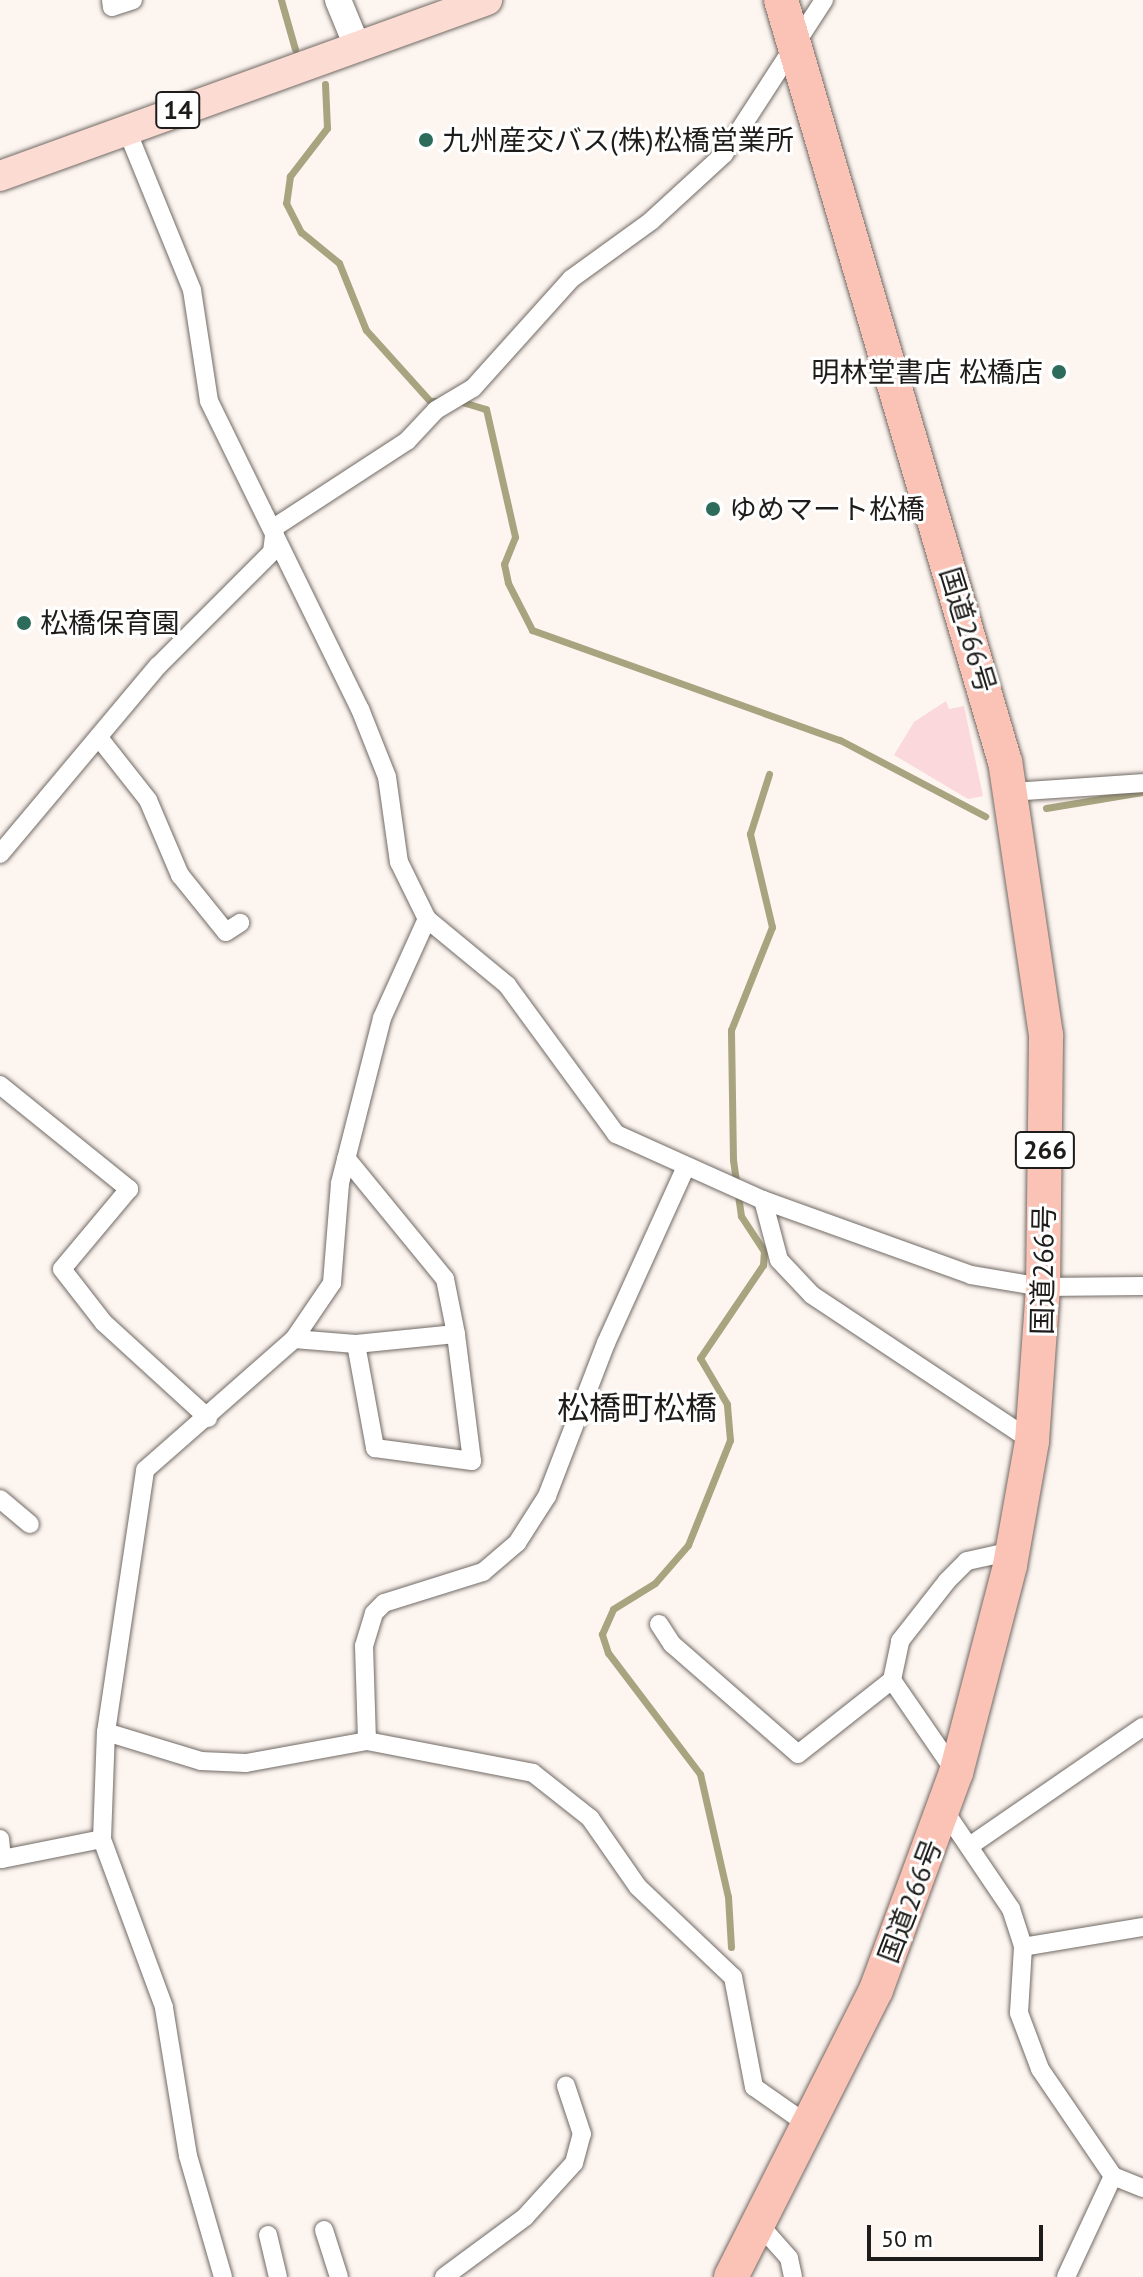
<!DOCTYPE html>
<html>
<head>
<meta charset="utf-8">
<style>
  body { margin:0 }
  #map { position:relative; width:1143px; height:2277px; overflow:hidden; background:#fdf5f0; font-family:"PT Sans","Noto Sans JP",sans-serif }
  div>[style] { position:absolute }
  .green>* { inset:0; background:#fbd8dc }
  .stream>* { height:7px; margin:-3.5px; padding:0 3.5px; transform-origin:3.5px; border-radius:3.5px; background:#a8a47f }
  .roads { filter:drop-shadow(0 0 2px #716a65) drop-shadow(0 0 2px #716a65) }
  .street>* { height:18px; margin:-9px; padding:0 9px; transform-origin:9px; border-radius:9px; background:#fff }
  .secondary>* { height:26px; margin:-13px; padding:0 13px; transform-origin:13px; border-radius:13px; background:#fff }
  .primary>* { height:30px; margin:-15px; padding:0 15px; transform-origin:15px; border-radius:15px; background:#fcdbd3 }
  .highway>* { height:34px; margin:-17px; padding:0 17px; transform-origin:17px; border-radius:17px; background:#fac3b6 }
  .dots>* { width:22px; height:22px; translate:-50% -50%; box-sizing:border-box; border:4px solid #fff; border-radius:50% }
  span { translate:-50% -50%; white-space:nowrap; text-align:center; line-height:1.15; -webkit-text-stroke:6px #fff; paint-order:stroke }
  .shield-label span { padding:2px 6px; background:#fff; border:2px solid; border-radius:6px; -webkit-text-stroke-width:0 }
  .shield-label { font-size:26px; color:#1e1c1a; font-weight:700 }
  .poi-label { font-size:28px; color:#1e1c1a }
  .left { translate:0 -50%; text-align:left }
  .right { translate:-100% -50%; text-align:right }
  .street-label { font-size:28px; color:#1e1c1a }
  .quarter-label { font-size:32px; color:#1e1c1a }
  .scale { position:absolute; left:867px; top:2225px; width:176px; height:36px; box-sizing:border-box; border:4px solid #1e1c1a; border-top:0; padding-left:10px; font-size:24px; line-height:28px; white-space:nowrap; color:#1e1c1a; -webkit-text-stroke:6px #fff; paint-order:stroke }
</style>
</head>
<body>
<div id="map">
  <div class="green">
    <div style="clip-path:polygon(946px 701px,949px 709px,964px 706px,983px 796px,968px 799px,894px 755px,914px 722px)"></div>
  </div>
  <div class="stream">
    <div style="left:281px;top:0;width:51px;rotate:74.1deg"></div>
    <div style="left:325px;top:84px;width:44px;rotate:87.4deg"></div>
    <div style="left:327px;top:128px;width:61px;rotate:127.6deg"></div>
    <div style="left:290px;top:176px;width:27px;rotate:98deg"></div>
    <div style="left:286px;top:203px;width:33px;rotate:63deg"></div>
    <div style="left:301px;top:232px;width:49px;rotate:39.2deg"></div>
    <div style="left:339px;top:263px;width:72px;rotate:68.1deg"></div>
    <div style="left:366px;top:330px;width:96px;rotate:48deg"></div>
    <div style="left:430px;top:401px;width:13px"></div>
    <div style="left:459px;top:401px;width:28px;rotate:17deg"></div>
    <div style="left:486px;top:409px;width:131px;rotate:77.2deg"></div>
    <div style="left:515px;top:537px;width:29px;rotate:112deg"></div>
    <div style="left:504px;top:564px;width:19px;rotate:78deg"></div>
    <div style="left:508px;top:583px;width:53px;rotate:62.9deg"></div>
    <div style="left:532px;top:630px;width:327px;rotate:19.7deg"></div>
    <div style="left:840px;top:740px;width:164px;rotate:27.7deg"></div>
    <div style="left:1046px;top:808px;width:98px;rotate:-9.4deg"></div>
    <div style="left:731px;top:1947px;width:50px;rotate:-93.4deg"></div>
    <div style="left:728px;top:1897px;width:126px;rotate:-102.8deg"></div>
    <div style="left:700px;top:1774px;width:152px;rotate:-127.2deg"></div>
    <div style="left:608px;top:1653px;width:20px;rotate:-108deg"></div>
    <div style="left:602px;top:1634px;width:27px;rotate:-66deg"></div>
    <div style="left:613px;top:1609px;width:49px;rotate:-31.8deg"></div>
    <div style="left:655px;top:1583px;width:50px;rotate:-49deg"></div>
    <div style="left:688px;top:1545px;width:113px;rotate:-68.2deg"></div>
    <div style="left:730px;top:1440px;width:36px;rotate:-95deg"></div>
    <div style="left:727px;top:1404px;width:53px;rotate:-120.4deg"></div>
    <div style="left:700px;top:1358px;width:112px;rotate:-55.9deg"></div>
    <div style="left:763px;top:1265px;width:14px;rotate:-86deg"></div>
    <div style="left:764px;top:1251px;width:42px;rotate:-123.3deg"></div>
    <div style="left:741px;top:1216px;width:57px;rotate:-98.1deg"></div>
    <div style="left:733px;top:1160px;width:130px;rotate:-90.9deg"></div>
    <div style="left:731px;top:1030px;width:111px;rotate:-68.3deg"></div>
    <div style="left:772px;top:927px;width:96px;rotate:-103.3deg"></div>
    <div style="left:750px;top:834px;width:63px;rotate:-72.4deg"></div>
  </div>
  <div class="roads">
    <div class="street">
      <div style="left:111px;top:0;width:7px;rotate:82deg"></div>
      <div style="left:112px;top:7px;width:22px;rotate:-18deg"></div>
      <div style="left:126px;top:128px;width:175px;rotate:67.8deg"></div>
      <div style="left:192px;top:290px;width:112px;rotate:81.3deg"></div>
      <div style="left:209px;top:401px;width:343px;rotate:63.9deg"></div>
      <div style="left:360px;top:709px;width:73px;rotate:68.3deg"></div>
      <div style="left:387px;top:777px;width:86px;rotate:82deg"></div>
      <div style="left:399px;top:862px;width:64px;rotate:63.8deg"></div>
      <div style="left:427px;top:919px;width:104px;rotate:39.5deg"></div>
      <div style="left:507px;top:985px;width:185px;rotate:53.8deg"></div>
      <div style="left:616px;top:1134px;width:161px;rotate:24.2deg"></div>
      <div style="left:763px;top:1200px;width:221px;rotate:19.8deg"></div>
      <div style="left:971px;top:1275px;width:73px;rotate:9.5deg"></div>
      <div style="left:1043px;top:1287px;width:100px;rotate:-0.6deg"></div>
      <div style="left:100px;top:739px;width:78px;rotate:51.8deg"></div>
      <div style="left:148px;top:800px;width:82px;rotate:66.9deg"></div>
      <div style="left:180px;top:875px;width:73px;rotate:51.1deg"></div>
      <div style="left:226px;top:932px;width:17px;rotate:-33deg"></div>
      <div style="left:1011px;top:792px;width:132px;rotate:-3.9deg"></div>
      <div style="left:0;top:854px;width:246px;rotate:-50deg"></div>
      <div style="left:158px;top:666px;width:161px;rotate:-45deg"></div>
      <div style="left:272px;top:552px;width:25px;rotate:-83deg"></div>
      <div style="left:275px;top:527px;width:158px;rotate:-33.1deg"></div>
      <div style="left:407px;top:441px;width:42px;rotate:-46.9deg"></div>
      <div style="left:436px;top:410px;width:43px;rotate:-30.7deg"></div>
      <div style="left:473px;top:388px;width:147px;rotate:-48deg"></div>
      <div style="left:571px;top:279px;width:99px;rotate:-35.9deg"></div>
      <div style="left:651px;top:221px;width:99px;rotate:-42.5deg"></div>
      <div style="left:724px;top:154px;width:184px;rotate:-57deg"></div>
      <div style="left:0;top:1085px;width:166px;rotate:38.9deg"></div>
      <div style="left:129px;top:1189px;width:104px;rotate:129.9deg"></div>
      <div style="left:62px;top:1269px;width:68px;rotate:52.1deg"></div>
      <div style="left:104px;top:1323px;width:141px;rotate:42.4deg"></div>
      <div style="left:763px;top:1200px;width:62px;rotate:75.1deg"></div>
      <div style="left:779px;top:1260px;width:48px;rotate:46.7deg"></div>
      <div style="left:812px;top:1295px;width:264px;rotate:33.6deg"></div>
      <div style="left:294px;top:1339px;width:62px;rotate:4.6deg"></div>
      <div style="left:356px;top:1344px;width:100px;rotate:-5.7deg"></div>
      <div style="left:456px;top:1334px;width:56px;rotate:-101.3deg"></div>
      <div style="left:445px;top:1279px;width:156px;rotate:-129.3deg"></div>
      <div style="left:356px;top:1344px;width:106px;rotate:79.6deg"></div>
      <div style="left:375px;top:1448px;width:98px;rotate:7.6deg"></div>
      <div style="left:472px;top:1461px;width:128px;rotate:-97.2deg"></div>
      <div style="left:0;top:1499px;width:39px;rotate:40deg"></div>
      <div style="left:659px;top:1624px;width:24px;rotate:57deg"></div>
      <div style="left:672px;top:1644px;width:167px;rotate:41.1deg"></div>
      <div style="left:798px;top:1754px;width:120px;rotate:-38.2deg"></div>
      <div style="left:892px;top:1680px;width:113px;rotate:55.5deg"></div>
      <div style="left:892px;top:1680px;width:40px;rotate:-78deg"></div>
      <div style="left:900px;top:1641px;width:76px;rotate:-51.9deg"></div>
      <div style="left:947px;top:1581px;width:28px;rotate:-45deg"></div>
      <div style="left:967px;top:1561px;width:46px;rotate:-12.5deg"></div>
      <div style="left:106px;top:1732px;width:99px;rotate:17deg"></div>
      <div style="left:201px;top:1761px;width:45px;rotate:2.5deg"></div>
      <div style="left:246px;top:1763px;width:123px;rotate:-10.3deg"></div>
      <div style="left:367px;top:1741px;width:169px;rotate:10.9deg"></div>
      <div style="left:533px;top:1773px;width:73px;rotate:38.3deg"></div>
      <div style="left:590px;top:1818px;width:84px;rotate:55.2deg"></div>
      <div style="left:638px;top:1887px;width:131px;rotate:43.5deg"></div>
      <div style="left:733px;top:1977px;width:112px;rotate:79.2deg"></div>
      <div style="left:754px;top:2087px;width:66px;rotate:35.1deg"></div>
      <div style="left:367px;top:1741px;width:95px;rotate:-91.8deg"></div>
      <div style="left:364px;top:1646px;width:34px;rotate:-73deg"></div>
      <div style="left:374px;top:1613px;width:14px;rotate:-45deg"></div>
      <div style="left:384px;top:1603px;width:104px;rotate:-17.4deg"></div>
      <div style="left:483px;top:1572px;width:45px;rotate:-40.5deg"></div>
      <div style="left:517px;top:1543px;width:56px;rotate:-57.4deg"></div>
      <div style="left:547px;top:1496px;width:164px;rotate:-68.9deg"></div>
      <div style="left:606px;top:1343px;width:193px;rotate:-65.6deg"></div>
      <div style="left:944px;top:1810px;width:120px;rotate:55.9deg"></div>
      <div style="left:1011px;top:1909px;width:40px;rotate:72deg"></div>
      <div style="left:1023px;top:1947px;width:66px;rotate:93.5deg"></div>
      <div style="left:1019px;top:2013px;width:60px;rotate:69.4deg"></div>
      <div style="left:1040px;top:2069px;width:130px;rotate:55.7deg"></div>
      <div style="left:1113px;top:2176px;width:111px;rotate:115deg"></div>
      <div style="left:0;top:1839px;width:20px;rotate:84deg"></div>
      <div style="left:2px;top:1859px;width:102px;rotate:-11.3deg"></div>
      <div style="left:971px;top:1845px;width:209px;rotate:-34.5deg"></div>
      <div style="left:1023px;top:1947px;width:122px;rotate:-9.5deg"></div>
      <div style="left:1113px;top:2176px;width:32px;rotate:22deg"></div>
      <div style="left:757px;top:2222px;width:48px;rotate:48.4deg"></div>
      <div style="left:789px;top:2258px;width:19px;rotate:78deg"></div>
      <div style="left:324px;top:2230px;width:49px;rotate:72.3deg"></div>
      <div style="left:268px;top:2235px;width:43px;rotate:76.6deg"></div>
      <div style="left:223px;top:2277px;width:126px;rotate:-106.1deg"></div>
      <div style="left:188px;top:2156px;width:151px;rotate:-99.2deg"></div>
      <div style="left:164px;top:2007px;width:179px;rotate:-110.3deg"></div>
      <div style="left:102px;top:1839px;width:107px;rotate:-87.9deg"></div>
      <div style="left:106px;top:1732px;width:265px;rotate:-81.5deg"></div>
      <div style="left:145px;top:1470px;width:198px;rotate:-41.3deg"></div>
      <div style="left:294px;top:1339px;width:68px;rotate:-55.8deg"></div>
      <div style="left:332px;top:1283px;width:100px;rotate:-85.4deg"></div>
      <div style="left:340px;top:1183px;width:170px;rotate:-75.7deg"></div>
      <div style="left:382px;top:1018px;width:109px;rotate:-65.6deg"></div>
      <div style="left:444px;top:2277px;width:101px;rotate:-36.5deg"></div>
      <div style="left:525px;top:2217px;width:73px;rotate:-47.8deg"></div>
      <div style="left:574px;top:2163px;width:30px;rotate:-75deg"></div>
      <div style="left:582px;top:2134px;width:51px;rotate:-108.4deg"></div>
    </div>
    <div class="secondary">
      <div style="left:338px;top:0;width:50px;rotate:67.6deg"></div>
    </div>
    <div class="primary">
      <div style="left:0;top:176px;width:518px;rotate:-19.87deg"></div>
    </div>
    <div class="highway">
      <div style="left:731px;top:2277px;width:322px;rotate:-63.2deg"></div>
      <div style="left:876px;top:1990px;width:231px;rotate:-69.8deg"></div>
      <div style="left:956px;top:1773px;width:215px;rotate:-75.4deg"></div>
      <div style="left:1010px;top:1565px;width:126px;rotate:-79.9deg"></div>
      <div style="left:1032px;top:1441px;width:154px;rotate:-85.9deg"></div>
      <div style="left:1043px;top:1287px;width:252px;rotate:-89.3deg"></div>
      <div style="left:1046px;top:1035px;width:276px;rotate:-98.5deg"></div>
      <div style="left:1005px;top:762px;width:794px;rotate:-106.38deg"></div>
    </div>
  </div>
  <div class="dots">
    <div style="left:426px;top:140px;background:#2d6c5a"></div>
    <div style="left:1059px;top:372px;background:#2d6c5a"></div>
    <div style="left:713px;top:509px;background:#2d6c5a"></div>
    <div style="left:24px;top:623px;background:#2d6c5a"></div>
  </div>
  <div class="shield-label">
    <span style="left:178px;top:110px">14</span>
    <span style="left:1045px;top:1150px">266</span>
  </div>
  <div class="poi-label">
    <span class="left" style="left:442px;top:140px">九州産交バス(株)松橋営業所</span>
    <span class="right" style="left:1043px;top:372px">明林堂書店 松橋店</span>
    <span class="left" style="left:729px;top:509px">ゆめマート松橋</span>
    <span class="left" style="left:40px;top:623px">松橋保育園</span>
  </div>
  <div class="street-label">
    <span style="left:968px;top:630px;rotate:73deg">国道266号</span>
    <span style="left:1043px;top:1270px;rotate:-89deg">国道266号</span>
    <span style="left:910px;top:1901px;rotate:-69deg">国道266号</span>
  </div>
  <div class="quarter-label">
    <span style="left:637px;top:1407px">松橋町松橋</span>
  </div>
  <div class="scale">50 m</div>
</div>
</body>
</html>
